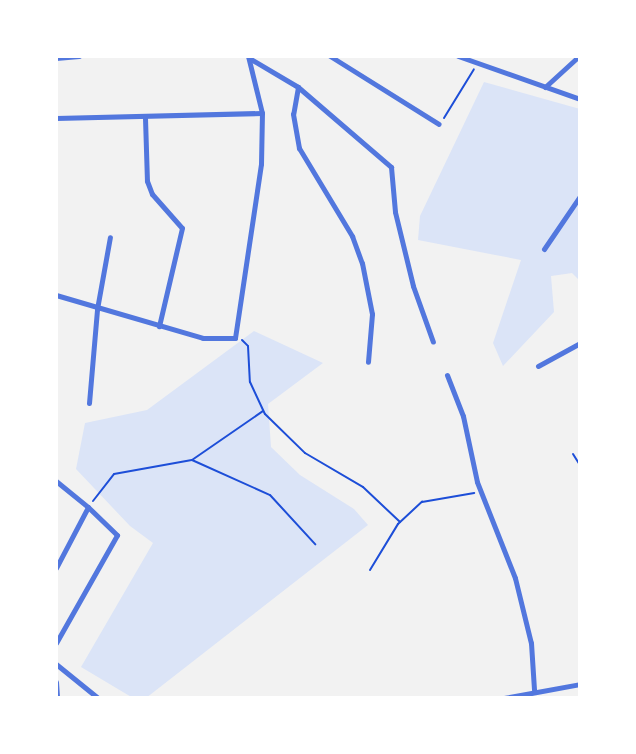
<!DOCTYPE html>
<html>
<head>
<meta charset="utf-8">
<style>
  body { margin:0 }
  #map { position:relative; width:636px; height:754px; overflow:hidden; background:#f2f2f2; font-family:"DejaVu Sans",sans-serif }
  div>[style] { position:absolute }
  .green>* { inset:0; background:#dbe4f7 }
  .path>* { height:2px; margin:-1px; padding:0 1px; transform-origin:1px; border-radius:1px; background:#1d4ed8 }
  .minor>* { height:5px; margin:-2.5px; padding:0 2.5px; transform-origin:2.5px; border-radius:2.5px; background:#5277de }
  span { translate:-50% -50%; white-space:nowrap; text-align:center; line-height:1.15; -webkit-text-stroke:4.5px #fff; paint-order:stroke }
  .frame { position:absolute; inset:0; border:58px solid #fff; pointer-events:none }
</style>
</head>
<body>
<div id="map">
  <div class="green">
    <div style="clip-path:polygon(484px 82px,580px 109px,580px 281px,572px 273px,551px 276px,554px 312px,503px 366px,493px 343px,521px 260px,418px 240px,420px 216px)"></div>
    <div style="clip-path:polygon(254px 331px,323px 363px,268px 404px,271px 447px,300px 475px,354px 509px,368px 525px,146px 698px,133px 698px,81px 667px,153px 543px,130px 526px,76px 469px,85px 423px,147px 410px)"></div>
  </div>
  <div class="path">
    <div style="left:444px;top:118px;width:57px;rotate:-58.5deg"></div>
    <div style="left:242px;top:340px;width:8px;rotate:45deg"></div>
    <div style="left:248px;top:346px;width:36px;rotate:87deg"></div>
    <div style="left:250px;top:382px;width:35px;rotate:65deg"></div>
    <div style="left:265px;top:414px;width:56px;rotate:44.3deg"></div>
    <div style="left:305px;top:453px;width:67px;rotate:30.4deg"></div>
    <div style="left:363px;top:487px;width:51px;rotate:43.4deg"></div>
    <div style="left:573px;top:454px;width:13px;rotate:58deg"></div>
    <div style="left:192px;top:460px;width:85px;rotate:24.2deg"></div>
    <div style="left:270px;top:495px;width:67px;rotate:47.4deg"></div>
    <div style="left:93px;top:501px;width:34px;rotate:-52deg"></div>
    <div style="left:114px;top:474px;width:79px;rotate:-10.2deg"></div>
    <div style="left:192px;top:460px;width:86px;rotate:-34.6deg"></div>
    <div style="left:370px;top:570px;width:54px;rotate:-58.7deg"></div>
    <div style="left:398px;top:524px;width:33px;rotate:-43deg"></div>
    <div style="left:422px;top:502px;width:53px;rotate:-9.8deg"></div>
  </div>
  <div class="minor">
    <div style="left:330px;top:56px;width:128px;rotate:32deg"></div>
    <div style="left:458px;top:56px;width:129px;rotate:19.4deg"></div>
    <div style="left:56px;top:58px;width:23px;rotate:-5deg"></div>
    <div style="left:249px;top:58px;width:57px;rotate:30.6deg"></div>
    <div style="left:298px;top:87px;width:123px;rotate:40.7deg"></div>
    <div style="left:391px;top:167px;width:45px;rotate:84.9deg"></div>
    <div style="left:395px;top:212px;width:76px;rotate:76.3deg"></div>
    <div style="left:413px;top:286px;width:59px;rotate:70.3deg"></div>
    <div style="left:298px;top:87px;width:27px;rotate:100deg"></div>
    <div style="left:293px;top:114px;width:35px;rotate:80deg"></div>
    <div style="left:299px;top:148px;width:103px;rotate:58.9deg"></div>
    <div style="left:352px;top:236px;width:29px;rotate:70deg"></div>
    <div style="left:362px;top:263px;width:52px;rotate:78.9deg"></div>
    <div style="left:372px;top:314px;width:48px;rotate:94.8deg"></div>
    <div style="left:545px;top:87px;width:46px;rotate:-42.4deg"></div>
    <div style="left:56px;top:118px;width:206px;rotate:-1.4deg"></div>
    <div style="left:145px;top:118px;width:63px;rotate:88.2deg"></div>
    <div style="left:147px;top:181px;width:14px;rotate:69deg"></div>
    <div style="left:152px;top:194px;width:45px;rotate:48.6deg"></div>
    <div style="left:182px;top:228px;width:101px;rotate:103.2deg"></div>
    <div style="left:544px;top:249px;width:64px;rotate:-55.8deg"></div>
    <div style="left:56px;top:295px;width:153px;rotate:16.3deg"></div>
    <div style="left:203px;top:338px;width:32px"></div>
    <div style="left:235px;top:338px;width:176px;rotate:-81.5deg"></div>
    <div style="left:261px;top:164px;width:51px;rotate:-88.9deg"></div>
    <div style="left:262px;top:113px;width:59px;rotate:-103.8deg"></div>
    <div style="left:538px;top:366px;width:48px;rotate:-28.7deg"></div>
    <div style="left:447px;top:375px;width:44px;rotate:68.7deg"></div>
    <div style="left:463px;top:416px;width:67px;rotate:78deg"></div>
    <div style="left:477px;top:482px;width:103px;rotate:68.4deg"></div>
    <div style="left:515px;top:578px;width:67px;rotate:76.2deg"></div>
    <div style="left:531px;top:643px;width:47px;rotate:86.3deg"></div>
    <div style="left:89px;top:403px;width:94px;rotate:-85.1deg"></div>
    <div style="left:97px;top:309px;width:73px;rotate:-79.8deg"></div>
    <div style="left:56px;top:481px;width:41px;rotate:39.1deg"></div>
    <div style="left:88px;top:507px;width:69px;rotate:117.7deg"></div>
    <div style="left:56px;top:643px;width:124px;rotate:-60.5deg"></div>
    <div style="left:117px;top:535px;width:40px;rotate:-136deg"></div>
    <div style="left:56px;top:664px;width:54px;rotate:39deg"></div>
    <div style="left:56px;top:682px;width:16px;rotate:86deg"></div>
    <div style="left:504px;top:698px;width:77px;rotate:-10.4deg"></div>
  </div>
  <div class="frame"></div>
</div>
</body>
</html>
